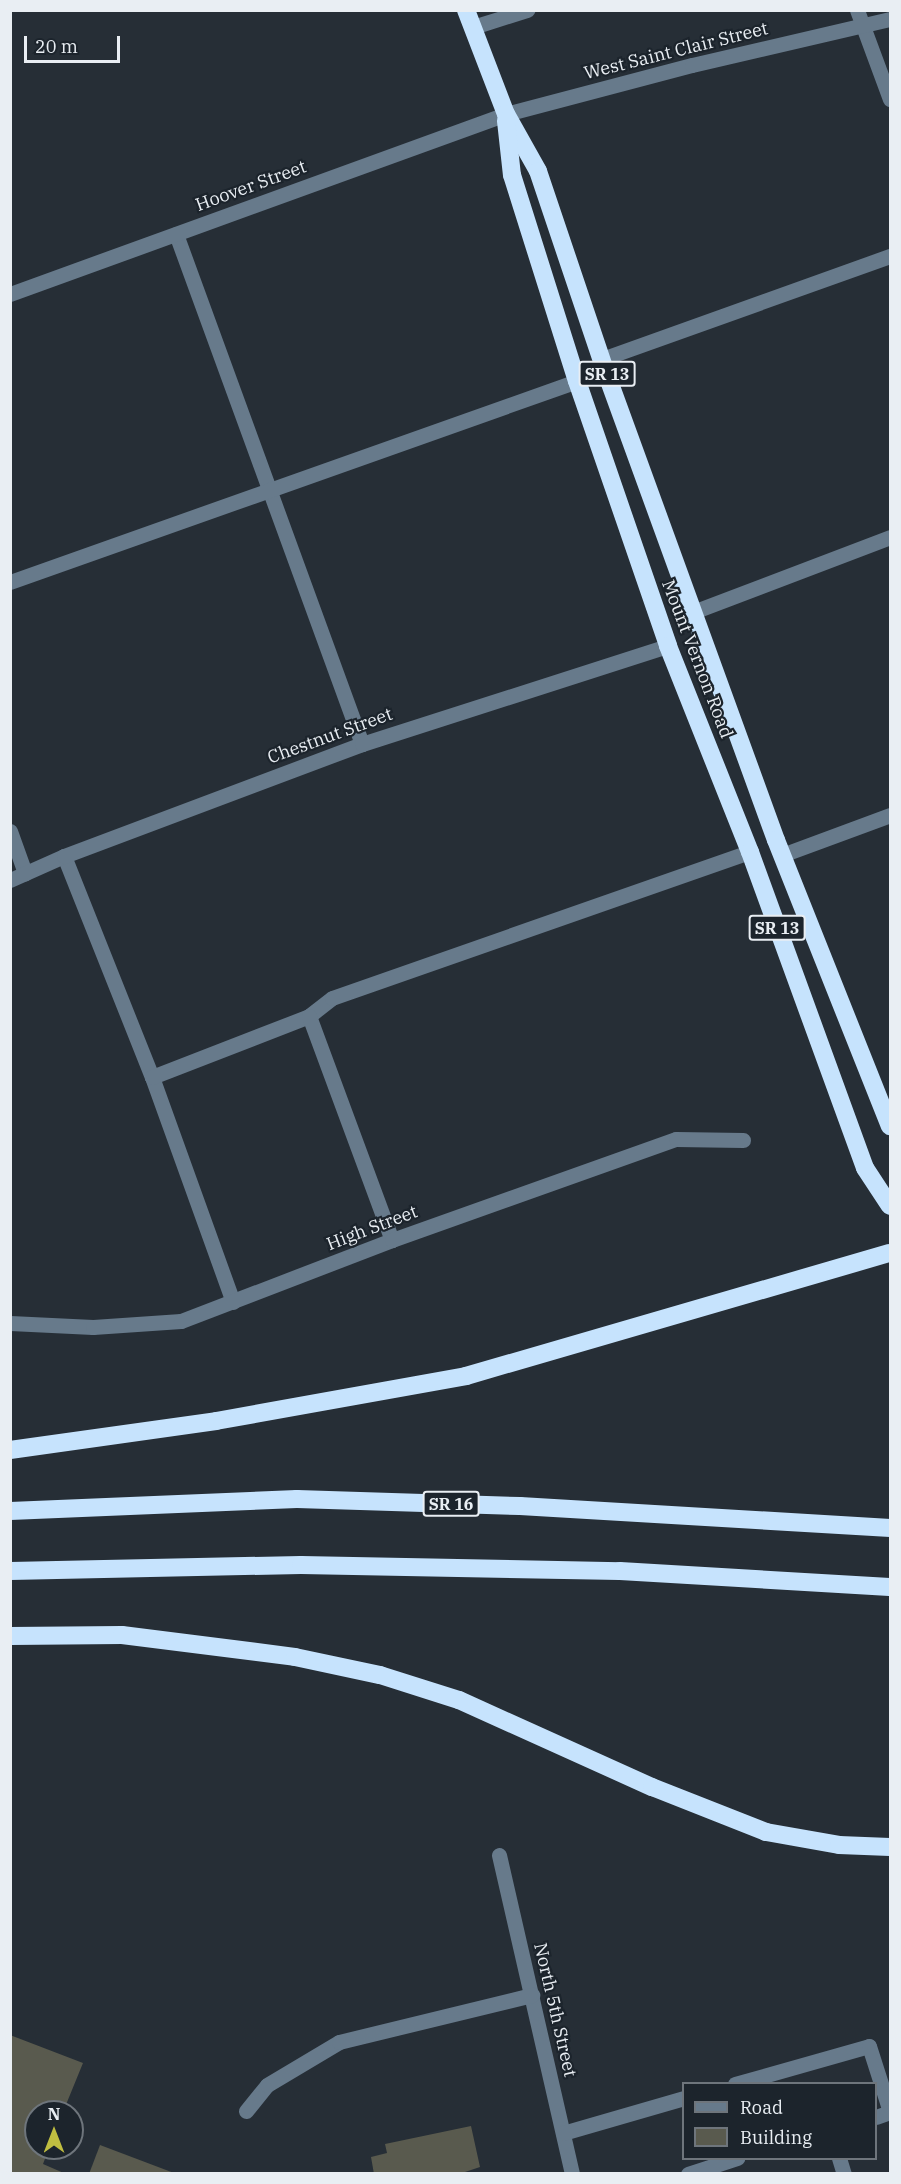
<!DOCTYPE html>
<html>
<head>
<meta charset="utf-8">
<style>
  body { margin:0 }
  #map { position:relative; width:901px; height:2184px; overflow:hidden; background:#262e36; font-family:"IBM Plex Serif",serif }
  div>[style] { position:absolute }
  .building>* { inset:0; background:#595a4e }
  .minor>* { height:15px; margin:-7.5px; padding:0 7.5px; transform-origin:7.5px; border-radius:7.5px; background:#677a8b }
  .highway>* { height:18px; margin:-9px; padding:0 9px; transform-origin:9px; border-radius:9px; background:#c6e3fd }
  span { translate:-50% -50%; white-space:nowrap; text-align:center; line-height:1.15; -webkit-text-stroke:4.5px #1c242c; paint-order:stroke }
  .shield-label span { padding:2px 4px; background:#1c242c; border:2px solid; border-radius:4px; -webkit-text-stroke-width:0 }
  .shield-label { font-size:16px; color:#e9eef3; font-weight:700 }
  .street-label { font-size:18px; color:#e9eef3 }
  .frame { position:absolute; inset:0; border:12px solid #e9eef3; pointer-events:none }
  .legend { position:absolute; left:682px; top:2082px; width:195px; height:78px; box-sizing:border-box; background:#1c242c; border:2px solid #6e757c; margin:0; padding:8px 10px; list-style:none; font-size:18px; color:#e9eef3 }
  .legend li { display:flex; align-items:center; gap:12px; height:30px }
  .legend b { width:30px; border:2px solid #6e757c }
  .north { position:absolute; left:24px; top:2100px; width:60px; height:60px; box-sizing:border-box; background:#1c242c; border:2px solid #6e757c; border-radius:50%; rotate:0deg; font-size:16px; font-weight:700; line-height:24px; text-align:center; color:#e9eef3 }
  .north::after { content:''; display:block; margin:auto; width:21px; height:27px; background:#c0be41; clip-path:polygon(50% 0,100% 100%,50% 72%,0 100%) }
  .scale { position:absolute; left:24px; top:36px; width:96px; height:27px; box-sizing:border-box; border:3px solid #e9eef3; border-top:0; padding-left:8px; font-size:18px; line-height:21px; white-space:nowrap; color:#e9eef3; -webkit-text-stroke:4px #1c242c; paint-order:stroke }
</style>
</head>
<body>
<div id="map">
  <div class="building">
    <div style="clip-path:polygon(10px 2035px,83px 2063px,63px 2112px,36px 2112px,36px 2148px,49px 2148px,43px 2164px,66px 2174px,10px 2174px)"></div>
    <div style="clip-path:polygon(471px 2126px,480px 2167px,459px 2174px,374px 2174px,371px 2157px,387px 2153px,385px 2144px)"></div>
    <div style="clip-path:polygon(100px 2145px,174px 2173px,174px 2174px,89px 2174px)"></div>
  </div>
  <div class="minor">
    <div style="left:857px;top:10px;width:95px;rotate:69.7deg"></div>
    <div style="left:473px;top:27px;width:57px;rotate:-17.5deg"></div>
    <div style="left:176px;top:234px;width:543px;rotate:69.96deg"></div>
    <div style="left:10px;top:294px;width:528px;rotate:-19.95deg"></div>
    <div style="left:506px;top:114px;width:192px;rotate:-14.8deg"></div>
    <div style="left:692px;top:65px;width:203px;rotate:-13.1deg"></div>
    <div style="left:602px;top:359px;width:306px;rotate:-19.7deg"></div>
    <div style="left:10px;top:582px;width:602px;rotate:-19.52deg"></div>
    <div style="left:693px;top:612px;width:211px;rotate:-20.8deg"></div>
    <div style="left:10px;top:831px;width:45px;rotate:70.3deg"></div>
    <div style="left:782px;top:855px;width:115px;rotate:-20.3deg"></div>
    <div style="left:64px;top:856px;width:238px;rotate:68.3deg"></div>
    <div style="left:152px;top:1077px;width:239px;rotate:70.2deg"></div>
    <div style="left:10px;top:880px;width:59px;rotate:-24deg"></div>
    <div style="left:64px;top:856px;width:318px;rotate:-20.6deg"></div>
    <div style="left:362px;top:744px;width:321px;rotate:-17.8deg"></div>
    <div style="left:309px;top:1016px;width:29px;rotate:-38deg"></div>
    <div style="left:332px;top:998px;width:443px;rotate:-19.3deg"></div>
    <div style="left:152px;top:1077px;width:168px;rotate:-21.2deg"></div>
    <div style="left:309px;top:1016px;width:239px;rotate:69.7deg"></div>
    <div style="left:10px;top:1323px;width:83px;rotate:2.8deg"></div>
    <div style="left:93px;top:1327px;width:88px;rotate:-3.9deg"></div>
    <div style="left:181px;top:1321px;width:226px;rotate:-21deg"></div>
    <div style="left:392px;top:1240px;width:301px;rotate:-19.6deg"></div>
    <div style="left:676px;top:1139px;width:67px;rotate:0.9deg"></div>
    <div style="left:499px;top:1855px;width:327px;rotate:77.1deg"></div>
    <div style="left:735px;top:2084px;width:139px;rotate:-15.8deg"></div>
    <div style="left:869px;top:2046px;width:69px;rotate:72.3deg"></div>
    <div style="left:246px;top:2111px;width:33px;rotate:-51deg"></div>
    <div style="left:267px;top:2085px;width:84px;rotate:-30.8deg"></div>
    <div style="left:339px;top:2042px;width:199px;rotate:-13.7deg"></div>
    <div style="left:876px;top:2117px;width:15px;rotate:-20deg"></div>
    <div style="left:563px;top:2133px;width:126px;rotate:-16.1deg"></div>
    <div style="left:839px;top:2158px;width:17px;rotate:73deg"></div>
    <div style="left:688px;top:2174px;width:52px;rotate:-18.1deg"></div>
  </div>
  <div class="highway">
    <div style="left:466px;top:10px;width:111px;rotate:69deg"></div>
    <div style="left:506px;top:114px;width:65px;rotate:60.7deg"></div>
    <div style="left:538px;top:171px;width:207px;rotate:71.4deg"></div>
    <div style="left:604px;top:367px;width:503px;rotate:70.02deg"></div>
    <div style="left:776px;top:840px;width:308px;rotate:68.3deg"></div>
    <div style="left:506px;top:121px;width:54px;rotate:83.7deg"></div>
    <div style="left:512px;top:175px;width:216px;rotate:72.5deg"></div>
    <div style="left:577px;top:381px;width:280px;rotate:71deg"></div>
    <div style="left:668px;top:646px;width:222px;rotate:68.3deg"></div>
    <div style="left:750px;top:852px;width:336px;rotate:70deg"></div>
    <div style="left:865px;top:1168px;width:45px;rotate:56.7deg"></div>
    <div style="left:10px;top:1450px;width:208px;rotate:-8deg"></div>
    <div style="left:216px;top:1421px;width:254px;rotate:-10.2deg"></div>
    <div style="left:466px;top:1376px;width:441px;rotate:-16.2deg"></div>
    <div style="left:10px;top:1511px;width:287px;rotate:-2.4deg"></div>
    <div style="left:297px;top:1499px;width:223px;rotate:1.8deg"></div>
    <div style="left:520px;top:1506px;width:371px;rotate:3.4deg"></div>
    <div style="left:10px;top:1571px;width:291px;rotate:-1.2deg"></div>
    <div style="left:301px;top:1565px;width:319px;rotate:1.1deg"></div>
    <div style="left:620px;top:1571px;width:270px;rotate:3.4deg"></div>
    <div style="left:10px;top:1636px;width:112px;rotate:-0.5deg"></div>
    <div style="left:122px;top:1635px;width:174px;rotate:7.2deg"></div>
    <div style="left:295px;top:1657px;width:87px;rotate:12deg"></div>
    <div style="left:380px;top:1675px;width:83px;rotate:17.6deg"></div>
    <div style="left:459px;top:1700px;width:212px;rotate:24.3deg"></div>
    <div style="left:652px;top:1787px;width:123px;rotate:21.5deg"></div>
    <div style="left:766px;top:1832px;width:74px;rotate:10.1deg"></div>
    <div style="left:839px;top:1845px;width:51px;rotate:2.2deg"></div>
  </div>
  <div class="shield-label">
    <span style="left:607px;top:374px">SR 13</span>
    <span style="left:777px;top:928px">SR 13</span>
    <span style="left:451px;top:1504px">SR 16</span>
  </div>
  <div class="street-label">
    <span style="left:676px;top:51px;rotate:-14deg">West Saint Clair Street</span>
    <span style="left:251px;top:186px;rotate:-20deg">Hoover Street</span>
    <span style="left:697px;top:659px;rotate:69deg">Mount Vernon Road</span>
    <span style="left:330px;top:736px;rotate:-20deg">Chestnut Street</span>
    <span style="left:372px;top:1228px;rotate:-21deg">High Street</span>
    <span style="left:555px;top:2010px;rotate:77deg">North 5th Street</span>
  </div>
  <div class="frame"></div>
  <ul class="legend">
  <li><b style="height:8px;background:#677a8b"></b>Road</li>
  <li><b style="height:16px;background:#595a4e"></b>Building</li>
  </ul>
  <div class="north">N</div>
  <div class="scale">20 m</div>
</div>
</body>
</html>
